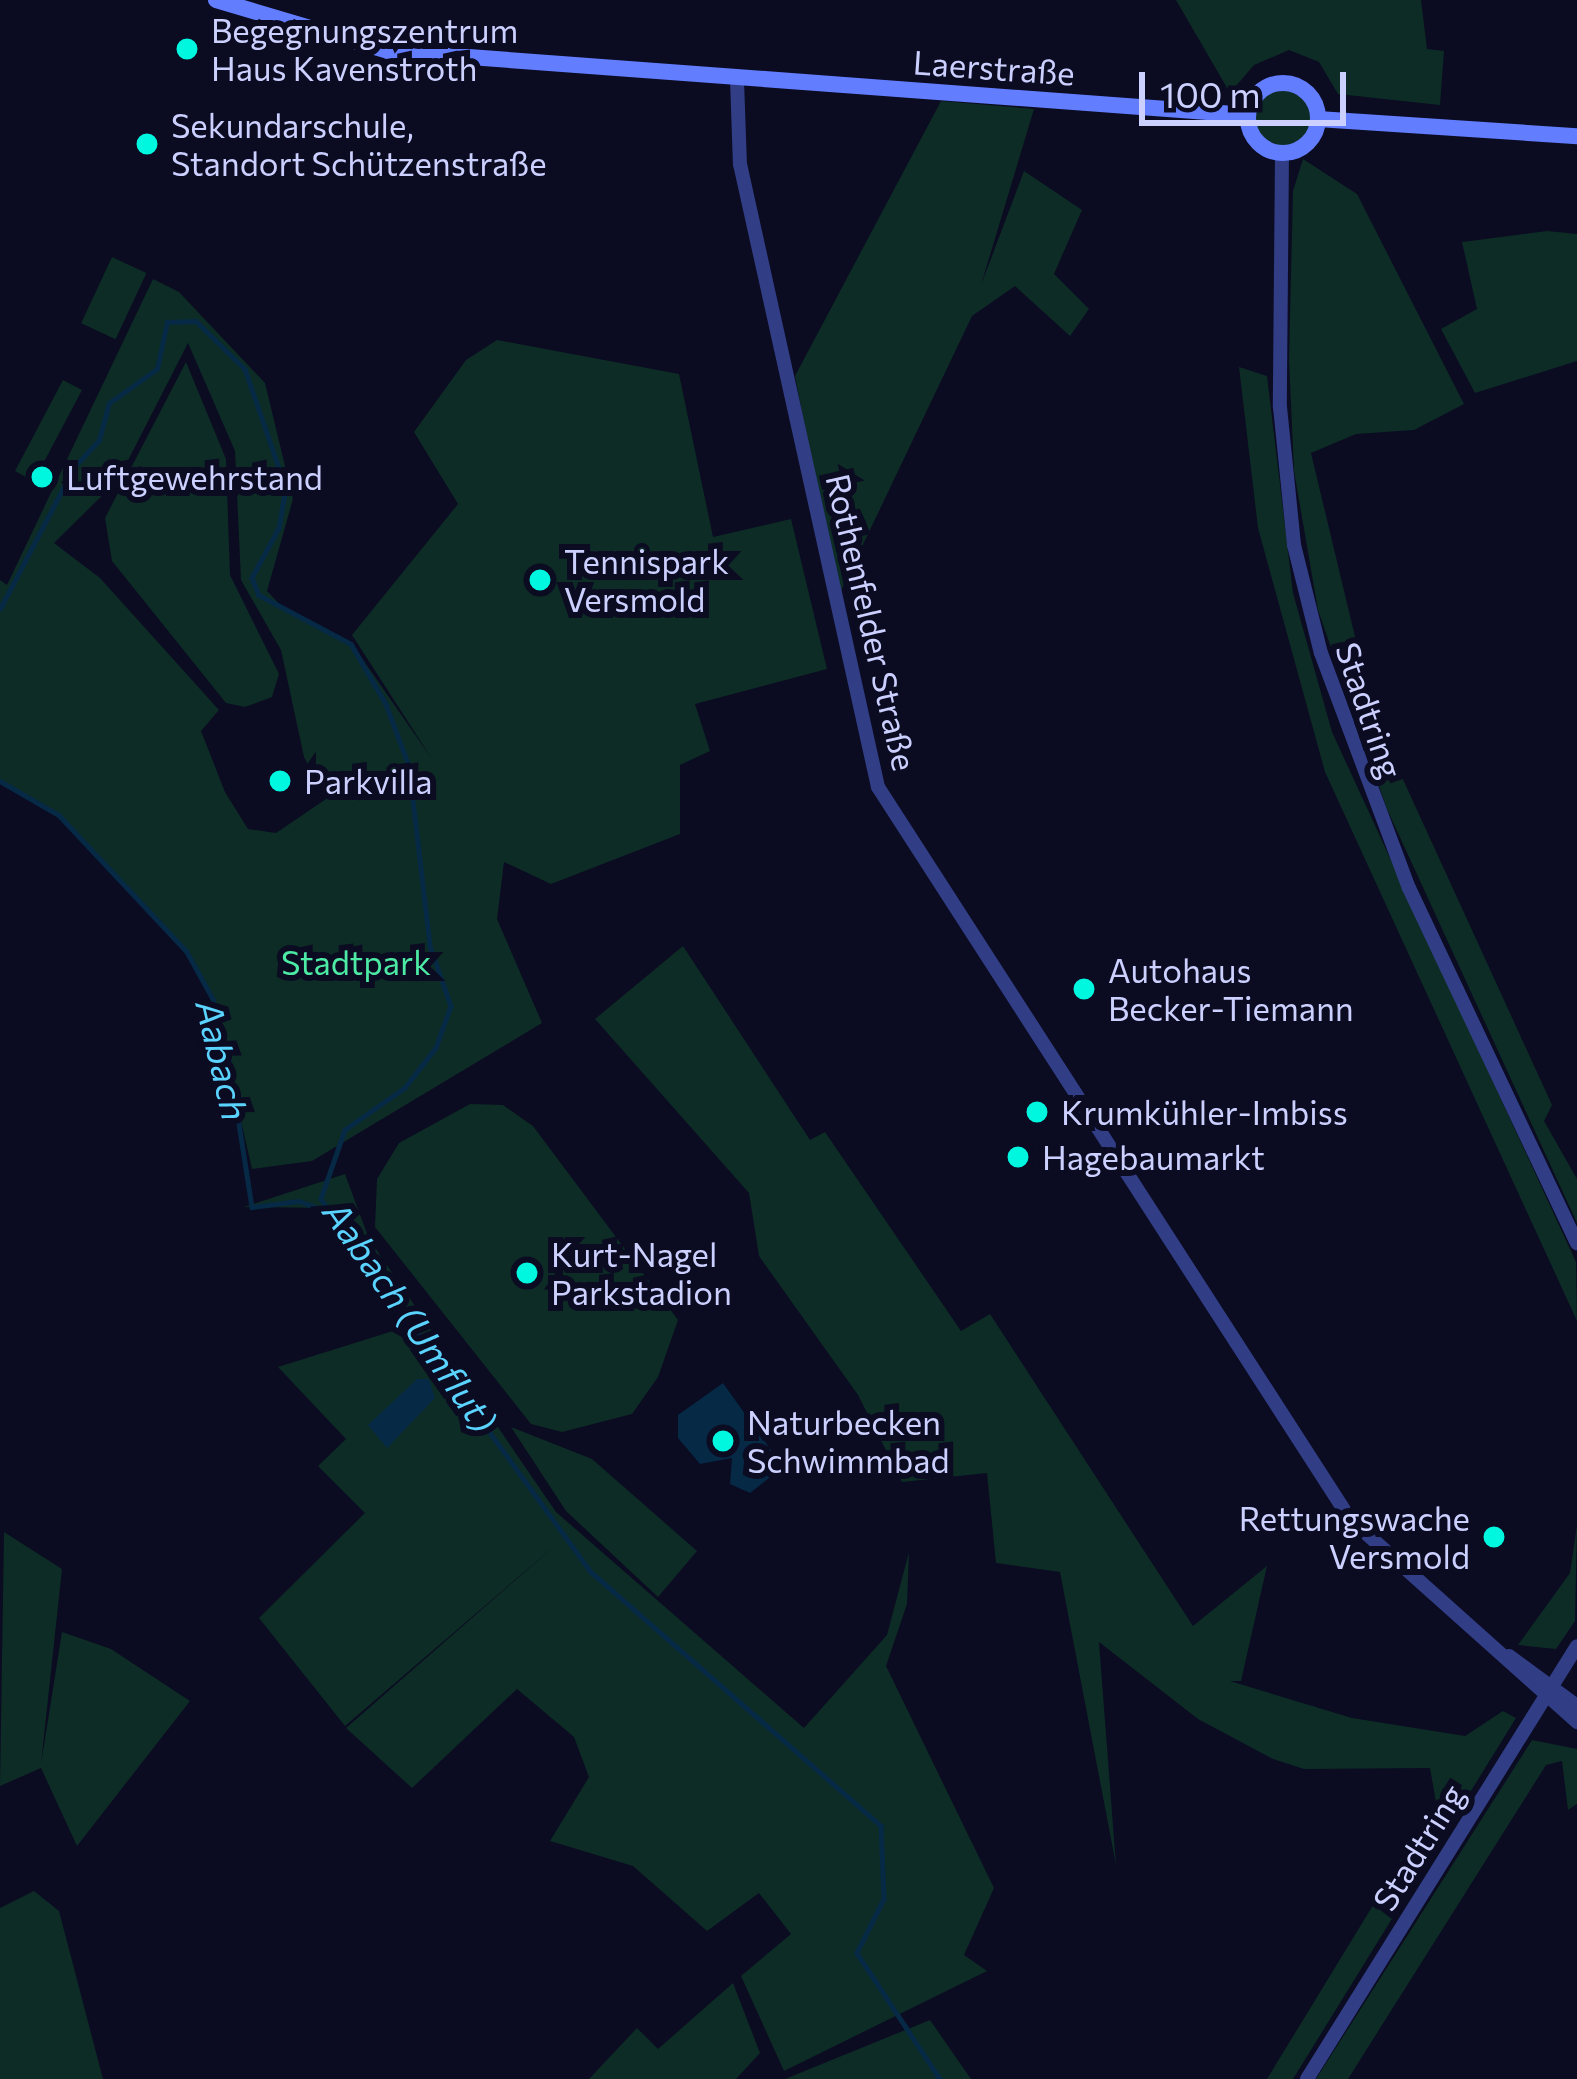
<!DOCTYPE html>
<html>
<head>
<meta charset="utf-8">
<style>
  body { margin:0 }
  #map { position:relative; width:1577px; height:2079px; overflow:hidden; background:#0b0b22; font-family:Commissioner,sans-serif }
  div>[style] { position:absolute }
  .green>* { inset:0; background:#0d2c25; transform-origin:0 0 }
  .round { border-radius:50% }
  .water>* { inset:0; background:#062945 }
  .stream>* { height:4.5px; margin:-2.25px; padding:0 2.25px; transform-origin:2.25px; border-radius:2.25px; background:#062945 }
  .tertiary>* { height:14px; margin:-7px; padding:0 7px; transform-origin:7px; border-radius:7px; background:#313e85 }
  .secondary>* { height:16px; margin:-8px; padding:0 8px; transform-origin:8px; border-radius:8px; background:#637dff }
  .secondary>.ring { margin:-8px; padding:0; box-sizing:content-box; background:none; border:16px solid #637dff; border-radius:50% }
  .dots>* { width:33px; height:33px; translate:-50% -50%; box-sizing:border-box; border:6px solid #0b0b22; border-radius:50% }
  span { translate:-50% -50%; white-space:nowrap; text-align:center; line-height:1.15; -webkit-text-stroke:12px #0b0b22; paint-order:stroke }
  .poi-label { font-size:33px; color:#ccd0ff }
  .left { translate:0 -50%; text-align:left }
  .right { translate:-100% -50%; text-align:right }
  .street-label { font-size:33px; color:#ccd0ff }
  .park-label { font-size:33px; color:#4ceaa4 }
  .water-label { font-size:36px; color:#5ad3ff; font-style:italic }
  .scale { position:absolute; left:1139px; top:72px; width:207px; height:54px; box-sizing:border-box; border:6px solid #ccd0ff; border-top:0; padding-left:15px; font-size:36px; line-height:42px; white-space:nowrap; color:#ccd0ff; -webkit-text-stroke:9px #0b0b22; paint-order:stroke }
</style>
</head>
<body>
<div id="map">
  <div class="green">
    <div style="clip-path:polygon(1176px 0,1421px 0,1427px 49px,1444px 51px,1440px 105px,1338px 94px,1319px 62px,1289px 50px,1254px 65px,1230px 93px)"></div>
    <div class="round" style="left:1253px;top:88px;width:58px;height:58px"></div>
    <div style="clip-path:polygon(941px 101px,1034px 109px,981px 285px,1024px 171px,1082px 210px,1054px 274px,1089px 309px,1070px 336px,1015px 286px,972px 316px,838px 597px,795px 376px)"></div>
    <div style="clip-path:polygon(1303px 159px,1357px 194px,1464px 404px,1414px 430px,1356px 434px,1311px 453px,1374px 716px,1552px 1105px,1544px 1121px,1577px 1179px,1577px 1223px,1387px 809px,1318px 610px,1294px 471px,1289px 360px,1293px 191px)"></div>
    <div style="clip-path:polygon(1547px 231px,1577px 234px,1577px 361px,1475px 393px,1441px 329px,1477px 309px,1462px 242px)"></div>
    <div style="left:112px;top:257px;width:38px;height:73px;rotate:25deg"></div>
    <div style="clip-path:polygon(evenodd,153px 279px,179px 292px,265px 383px,293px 499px,267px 591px,288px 613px,350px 641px,432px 759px,352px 635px,458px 504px,414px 432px,466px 360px,497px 340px,679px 374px,713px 537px,791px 519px,827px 669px,695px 704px,710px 751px,680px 765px,680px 834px,551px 884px,504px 862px,497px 919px,542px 1023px,312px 1161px,252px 1169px,213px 999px,187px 952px,59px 815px,0 781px,0 580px,7px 585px,153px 279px,188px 343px,235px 451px,241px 580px,281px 650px,304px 757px,326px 799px,276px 833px,248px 829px,225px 792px,201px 731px,219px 710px,100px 578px,54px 543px,118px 480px,188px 343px)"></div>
    <div style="clip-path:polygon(186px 362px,226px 459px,230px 575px,279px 674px,272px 697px,245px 707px,226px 703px,112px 561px,105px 518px)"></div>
    <div style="clip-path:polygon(1239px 367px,1267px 376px,1293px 593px,1332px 732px,1576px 1262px,1577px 1321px,1325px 772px,1258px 528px)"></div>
    <div style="clip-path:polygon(63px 380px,82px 390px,44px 462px,53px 468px,44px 487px,15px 471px)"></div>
    <div style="clip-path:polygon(683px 946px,810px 1140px,825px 1132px,961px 1331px,990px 1314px,1193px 1626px,1267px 1566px,1241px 1681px,1230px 1681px,1352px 1718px,1465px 1736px,1503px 1711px,1516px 1718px,1293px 2079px,1267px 2079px,1436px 1802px,1430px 1768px,1304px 1769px,1273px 1759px,1198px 1719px,1099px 1642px,1116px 1865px,1060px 1572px,996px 1563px,987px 1473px,902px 1482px,858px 1395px,759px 1256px,749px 1193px,595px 1019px)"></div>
    <div style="clip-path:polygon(470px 1104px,503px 1105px,533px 1126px,678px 1320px,658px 1377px,632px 1414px,562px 1432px,531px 1424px,375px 1227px,377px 1179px,399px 1143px)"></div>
    <div style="clip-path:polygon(345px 1174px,369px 1239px,556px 1512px,804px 1728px,887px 1635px,909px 1552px,907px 1604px,886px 1666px,994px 1888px,964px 1955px,987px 1971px,784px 2071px,741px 1976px,791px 1934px,759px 1893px,707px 1931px,633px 1866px,550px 1841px,589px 1777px,574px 1737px,517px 1689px,412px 1788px,346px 1728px,559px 1542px,345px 1726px,259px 1618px,365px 1513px,318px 1466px,346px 1439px,278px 1367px,409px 1326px,419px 1338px,328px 1208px,244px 1207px)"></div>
    <div style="clip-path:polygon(511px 1427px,592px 1459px,697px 1551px,658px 1597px,566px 1511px)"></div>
    <div style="clip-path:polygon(1577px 1525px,1575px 1621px,1556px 1649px,1518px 1645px,1570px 1573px)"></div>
    <div style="clip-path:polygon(4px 1532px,62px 1569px,41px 1764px,62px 1632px,111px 1649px,190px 1701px,77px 1846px,41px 1768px,0 1786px)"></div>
    <div style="clip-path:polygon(1532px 1740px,1577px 1749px,1577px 1804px,1568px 1810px,1562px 1761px,1546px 1765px,1348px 2079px,1316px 2079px)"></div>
    <div style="clip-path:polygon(34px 1891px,59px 1911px,103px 2079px,0 2079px,0 1908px)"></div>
    <div style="clip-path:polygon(733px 1983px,760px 2053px,736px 2079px,589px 2079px,637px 2028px,658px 2049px)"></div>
    <div style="clip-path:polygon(930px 2020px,971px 2079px,785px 2079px,898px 2033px)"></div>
  </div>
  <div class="water">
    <div style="clip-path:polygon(417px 1379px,429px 1379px,435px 1398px,387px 1448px,368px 1425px)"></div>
    <div style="clip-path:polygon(723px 1383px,783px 1467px,750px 1493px,730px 1484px,732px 1458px,700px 1464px,678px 1438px,678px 1415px)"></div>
  </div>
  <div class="stream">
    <div style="left:0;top:609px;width:160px;rotate:-62.5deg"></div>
    <div style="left:74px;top:467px;width:37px;rotate:-47deg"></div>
    <div style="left:99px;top:440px;width:38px;rotate:-75deg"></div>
    <div style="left:109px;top:403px;width:59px;rotate:-35.3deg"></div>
    <div style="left:157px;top:369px;width:48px;rotate:-78deg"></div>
    <div style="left:167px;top:322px;width:29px;rotate:-2deg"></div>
    <div style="left:196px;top:321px;width:69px;rotate:44.4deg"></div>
    <div style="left:245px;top:369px;width:126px;rotate:71deg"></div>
    <div style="left:286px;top:488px;width:41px;rotate:99.9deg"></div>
    <div style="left:279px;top:528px;width:57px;rotate:118.4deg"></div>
    <div style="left:252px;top:578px;width:18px;rotate:68deg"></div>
    <div style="left:259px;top:595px;width:104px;rotate:28deg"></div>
    <div style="left:351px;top:644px;width:69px;rotate:59.7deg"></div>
    <div style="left:386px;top:704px;width:66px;rotate:69.6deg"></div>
    <div style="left:409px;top:766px;width:181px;rotate:83.3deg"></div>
    <div style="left:430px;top:946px;width:64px;rotate:70.7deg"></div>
    <div style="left:451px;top:1006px;width:45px;rotate:109.7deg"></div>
    <div style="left:436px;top:1048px;width:51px;rotate:127.8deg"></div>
    <div style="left:405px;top:1088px;width:73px;rotate:145deg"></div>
    <div style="left:345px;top:1130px;width:73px;rotate:109.2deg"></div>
    <div style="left:321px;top:1199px;width:459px;rotate:54.1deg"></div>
    <div style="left:590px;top:1571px;width:387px;rotate:41.2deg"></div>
    <div style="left:881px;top:1826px;width:73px;rotate:87.6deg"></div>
    <div style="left:884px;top:1899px;width:60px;rotate:116.6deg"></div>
    <div style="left:857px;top:1953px;width:151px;rotate:56.6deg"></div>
    <div style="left:0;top:781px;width:68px;rotate:30deg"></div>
    <div style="left:59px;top:815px;width:187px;rotate:46.9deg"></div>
    <div style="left:187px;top:952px;width:54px;rotate:61deg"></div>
    <div style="left:213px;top:999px;width:63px;rotate:75.3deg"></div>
    <div style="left:229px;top:1060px;width:149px;rotate:81.1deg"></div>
    <div style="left:252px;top:1207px;width:47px;rotate:-7.3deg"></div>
    <div style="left:299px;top:1201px;width:30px;rotate:20deg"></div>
  </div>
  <div class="tertiary">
    <div style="left:737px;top:80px;width:84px;rotate:88deg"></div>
    <div style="left:740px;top:164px;width:638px;rotate:77.51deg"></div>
    <div style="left:878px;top:787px;width:871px;rotate:57.19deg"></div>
    <div style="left:1350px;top:1519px;width:305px;rotate:41.8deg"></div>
    <div style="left:1282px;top:153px;width:254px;rotate:90.5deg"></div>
    <div style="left:1280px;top:407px;width:139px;rotate:84.2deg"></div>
    <div style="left:1294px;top:545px;width:111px;rotate:76deg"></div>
    <div style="left:1321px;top:653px;width:251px;rotate:69.5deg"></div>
    <div style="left:1409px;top:888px;width:393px;rotate:64.7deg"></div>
    <div style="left:1509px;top:1656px;width:84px;rotate:36.3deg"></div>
    <div style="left:1307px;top:2079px;width:510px;rotate:-58.05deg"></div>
  </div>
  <div class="secondary">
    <div style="left:216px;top:0;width:179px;rotate:16.5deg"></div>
    <div style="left:388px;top:51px;width:862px;rotate:4.26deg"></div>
    <div class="ring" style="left:1248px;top:83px;width:54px;height:54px"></div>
    <div style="left:1318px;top:119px;width:260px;rotate:3.8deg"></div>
  </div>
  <div class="dots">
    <div style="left:187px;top:49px;background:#00f7df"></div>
    <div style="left:147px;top:144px;background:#00f7df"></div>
    <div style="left:42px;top:477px;background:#00f7df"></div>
    <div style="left:540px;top:580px;background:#00f7df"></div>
    <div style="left:280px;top:781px;background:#00f7df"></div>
    <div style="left:1084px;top:989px;background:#00f7df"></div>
    <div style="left:1037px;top:1112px;background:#00f7df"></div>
    <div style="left:1018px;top:1157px;background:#00f7df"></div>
    <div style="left:527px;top:1273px;background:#00f7df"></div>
    <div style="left:723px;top:1441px;background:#00f7df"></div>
    <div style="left:1494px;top:1537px;background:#00f7df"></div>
  </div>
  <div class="poi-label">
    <span class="left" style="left:211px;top:49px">Begegnungszentrum<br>Haus Kavenstroth</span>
    <span class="left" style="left:171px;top:144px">Sekundarschule,<br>Standort Schützenstraße</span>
    <span class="left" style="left:66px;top:477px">Luftgewehrstand</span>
    <span class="left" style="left:564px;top:580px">Tennispark<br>Versmold</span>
    <span class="left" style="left:304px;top:781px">Parkvilla</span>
    <span class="left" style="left:1108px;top:989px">Autohaus<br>Becker-Tiemann</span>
    <span class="left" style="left:1061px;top:1112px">Krumkühler-Imbiss</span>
    <span class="left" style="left:1042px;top:1157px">Hagebaumarkt</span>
    <span class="left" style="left:551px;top:1273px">Kurt-Nagel<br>Parkstadion</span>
    <span class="left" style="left:747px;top:1441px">Naturbecken<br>Schwimmbad</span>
    <span class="right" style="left:1470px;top:1537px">Rettungswache<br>Versmold</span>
  </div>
  <div class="street-label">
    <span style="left:994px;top:67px;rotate:4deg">Laerstraße</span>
    <span style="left:872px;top:622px;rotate:77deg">Rothenfelder Straße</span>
    <span style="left:1370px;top:710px;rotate:71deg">Stadtring</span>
    <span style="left:1418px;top:1847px;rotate:-58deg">Stadtring</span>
  </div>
  <div class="park-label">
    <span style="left:356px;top:962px">Stadtpark</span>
  </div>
  <div class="water-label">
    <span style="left:223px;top:1060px;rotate:77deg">Aabach</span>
    <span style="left:411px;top:1316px;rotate:55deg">Aabach (Umflut)</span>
  </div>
  <div class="scale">100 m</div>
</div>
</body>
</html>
